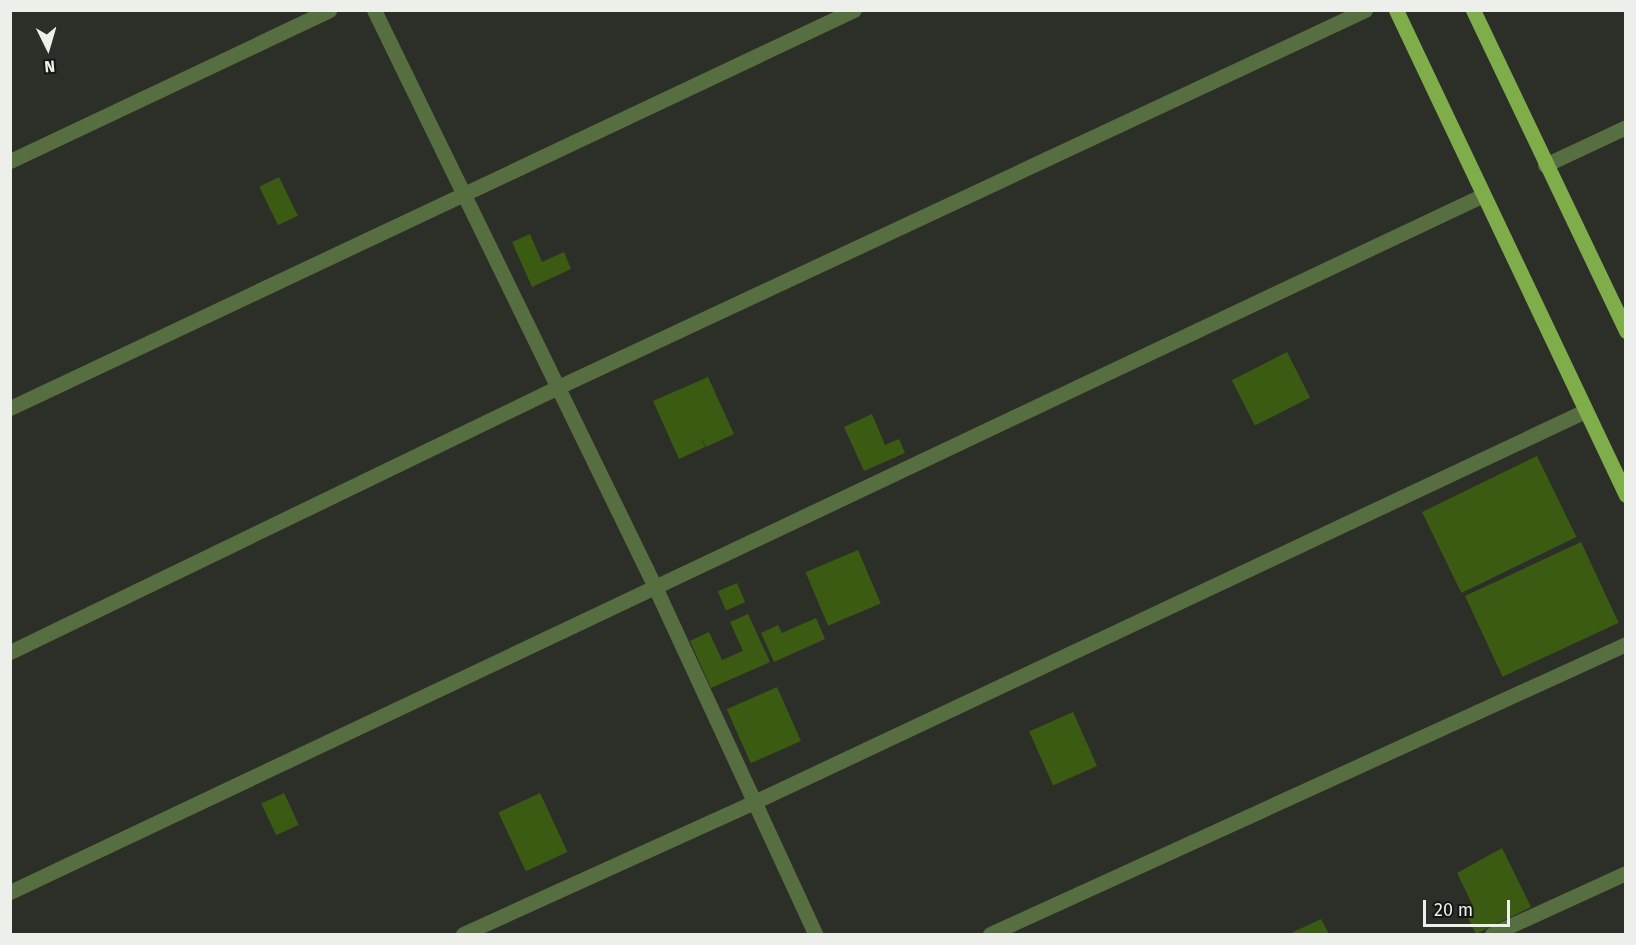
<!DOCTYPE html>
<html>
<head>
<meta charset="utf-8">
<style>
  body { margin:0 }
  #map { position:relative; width:1636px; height:945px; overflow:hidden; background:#2b2f27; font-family:"Fira Sans",sans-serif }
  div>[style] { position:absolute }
  .building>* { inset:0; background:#3b5b13; transform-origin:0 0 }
  .minor>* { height:15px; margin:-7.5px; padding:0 7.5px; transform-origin:7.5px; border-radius:7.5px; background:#576e40 }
  .major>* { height:15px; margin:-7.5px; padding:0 7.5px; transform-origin:7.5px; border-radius:7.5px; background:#7ead4a }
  span { translate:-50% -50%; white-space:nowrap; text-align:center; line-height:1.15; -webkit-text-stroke:4.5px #141613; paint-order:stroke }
  .frame { position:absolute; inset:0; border:12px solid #ecefea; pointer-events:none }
  .north { position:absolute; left:18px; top:18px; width:60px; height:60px; -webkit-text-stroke:4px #141613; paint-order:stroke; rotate:175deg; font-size:16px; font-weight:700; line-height:24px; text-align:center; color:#ecefea }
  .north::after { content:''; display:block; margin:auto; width:21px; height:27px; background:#ecefea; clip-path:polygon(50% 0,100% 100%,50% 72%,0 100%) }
  .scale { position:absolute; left:1423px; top:900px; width:87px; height:27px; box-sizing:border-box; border:3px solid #ecefea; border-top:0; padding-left:8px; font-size:18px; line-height:21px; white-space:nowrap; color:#ecefea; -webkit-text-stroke:4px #141613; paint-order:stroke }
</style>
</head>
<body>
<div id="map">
  <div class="building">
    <div style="left:279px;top:177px;width:43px;height:22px;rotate:64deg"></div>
    <div style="clip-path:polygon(530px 234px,542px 262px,564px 252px,571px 269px,532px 287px,512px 242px)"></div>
    <div style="left:1287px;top:352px;width:51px;height:62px;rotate:63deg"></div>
    <div style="clip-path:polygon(708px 377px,734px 434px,706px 447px,700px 436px,705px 447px,679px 459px,653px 401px)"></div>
    <div style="clip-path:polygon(872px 414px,885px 445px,899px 439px,905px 453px,864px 471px,844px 427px)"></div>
    <div style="left:1537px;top:456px;width:90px;height:128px;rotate:64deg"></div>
    <div style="left:1581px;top:542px;width:89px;height:128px;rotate:65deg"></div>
    <div style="left:858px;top:550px;width:58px;height:57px;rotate:67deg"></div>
    <div style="left:737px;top:583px;width:21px;height:21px;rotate:67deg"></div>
    <div style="clip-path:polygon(748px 614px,770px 662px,711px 688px,690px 641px,709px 632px,722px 660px,743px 651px,730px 622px)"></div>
    <div style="clip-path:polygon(816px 618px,825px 639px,774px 662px,761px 633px,778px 625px,782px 633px)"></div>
    <div style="left:777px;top:687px;width:59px;height:55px;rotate:66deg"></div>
    <div style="left:1073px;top:712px;width:59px;height:48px;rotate:66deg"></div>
    <div style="left:284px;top:793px;width:35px;height:25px;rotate:65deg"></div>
    <div style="left:540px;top:793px;width:65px;height:46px;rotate:65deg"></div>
    <div style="clip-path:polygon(1502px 848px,1531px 907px,1476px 934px,1464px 910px,1473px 906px,1457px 873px)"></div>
    <div style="clip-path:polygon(1321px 919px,1329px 934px,1289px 934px)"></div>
  </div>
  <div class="minor">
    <div style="left:374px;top:10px;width:642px;rotate:64.03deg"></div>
    <div style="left:655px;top:587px;width:382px;rotate:65.2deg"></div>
    <div style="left:10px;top:161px;width:353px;rotate:-25.3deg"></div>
    <div style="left:1545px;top:165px;width:89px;rotate:-25.1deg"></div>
    <div style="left:10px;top:408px;width:933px;rotate:-25.25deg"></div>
    <div style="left:10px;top:652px;width:606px;rotate:-25.8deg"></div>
    <div style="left:556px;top:388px;width:893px;rotate:-25.04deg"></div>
    <div style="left:10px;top:892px;width:1627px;rotate:-25.32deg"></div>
    <div style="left:463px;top:934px;width:320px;rotate:-24.4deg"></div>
    <div style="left:754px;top:802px;width:918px;rotate:-25.2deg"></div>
    <div style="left:990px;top:934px;width:699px;rotate:-24.51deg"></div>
    <div style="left:1492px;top:934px;width:147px;rotate:-24.5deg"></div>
  </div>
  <div class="major">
    <div style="left:1396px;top:10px;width:537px;rotate:64.63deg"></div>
    <div style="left:1473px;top:10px;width:356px;rotate:64.5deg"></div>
  </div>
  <div class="frame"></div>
  <div class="north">N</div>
  <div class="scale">20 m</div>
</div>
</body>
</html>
